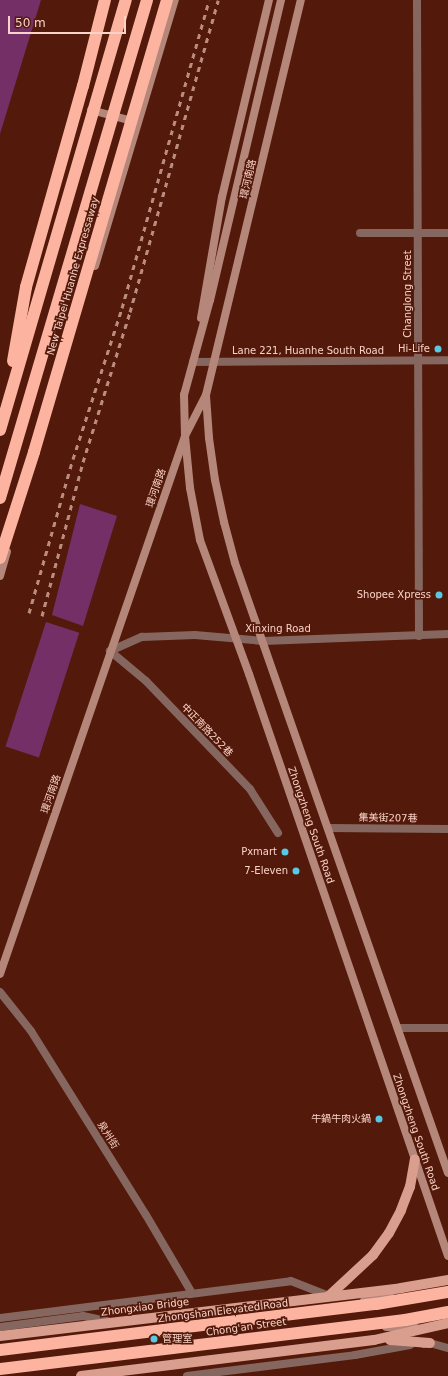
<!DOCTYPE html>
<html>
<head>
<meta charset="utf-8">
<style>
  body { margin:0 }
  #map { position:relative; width:448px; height:1376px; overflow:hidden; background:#53190a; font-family:"DejaVu Sans","Noto Sans TC",sans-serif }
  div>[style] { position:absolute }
  .green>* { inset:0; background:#732f66; transform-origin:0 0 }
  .street>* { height:8px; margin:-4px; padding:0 4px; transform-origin:4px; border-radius:4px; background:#85675f }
  .secondary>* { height:8px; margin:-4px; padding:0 4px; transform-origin:4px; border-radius:4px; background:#b5867a }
  .primary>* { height:10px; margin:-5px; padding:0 5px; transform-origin:5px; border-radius:5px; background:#da9e8e }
  .highway>* { height:12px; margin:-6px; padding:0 6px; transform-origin:6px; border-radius:6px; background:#fcb3a0 }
  .rail>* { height:3px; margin-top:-1.5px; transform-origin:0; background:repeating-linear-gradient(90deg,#bb8d81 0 5px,transparent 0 10px) }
  .highway-bridge>* { height:12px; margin:-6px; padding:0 6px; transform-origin:6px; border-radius:6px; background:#fcb3a0 }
  .dots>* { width:11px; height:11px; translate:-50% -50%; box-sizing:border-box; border:2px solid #53190a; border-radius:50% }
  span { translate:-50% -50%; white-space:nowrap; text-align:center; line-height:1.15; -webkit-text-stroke:3.5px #53190a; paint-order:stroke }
  .street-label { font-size:10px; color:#f9d3c9 }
  .poi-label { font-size:10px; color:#f9d3c9 }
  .right { translate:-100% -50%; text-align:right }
  .left { translate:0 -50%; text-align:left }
  .scale { position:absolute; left:8px; top:16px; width:118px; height:18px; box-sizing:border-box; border:2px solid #f9d3c9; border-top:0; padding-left:5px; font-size:12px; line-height:14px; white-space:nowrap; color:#f9d3c9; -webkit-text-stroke:3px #53190a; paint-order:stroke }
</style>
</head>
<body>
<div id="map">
  <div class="green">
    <div style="clip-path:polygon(0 0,41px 0,0 134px)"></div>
    <div style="clip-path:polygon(80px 504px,117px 516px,83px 626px,52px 615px)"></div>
    <div style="left:46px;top:622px;width:35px;height:131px;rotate:18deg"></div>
  </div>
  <div class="street">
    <div style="left:417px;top:0;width:636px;rotate:89.82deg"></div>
    <div style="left:360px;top:233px;width:88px"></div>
    <div style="left:193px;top:362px;width:255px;rotate:-0.4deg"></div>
    <div style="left:328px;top:828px;width:120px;rotate:0.5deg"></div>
    <div style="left:278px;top:833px;width:52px;rotate:-122.5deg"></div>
    <div style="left:250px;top:789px;width:150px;rotate:-133.9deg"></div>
    <div style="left:146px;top:681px;width:47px;rotate:-140.2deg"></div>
    <div style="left:110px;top:651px;width:35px;rotate:-24deg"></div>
    <div style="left:142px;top:637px;width:53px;rotate:-2.2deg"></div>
    <div style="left:195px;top:635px;width:68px;rotate:5deg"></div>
    <div style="left:263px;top:641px;width:185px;rotate:-2.2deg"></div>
    <div style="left:0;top:992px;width:50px;rotate:51.5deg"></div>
    <div style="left:31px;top:1031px;width:217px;rotate:58deg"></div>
    <div style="left:146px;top:1215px;width:91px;rotate:59.5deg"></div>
    <div style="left:398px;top:1028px;width:50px"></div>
    <div style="left:0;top:1318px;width:293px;rotate:-7.2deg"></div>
    <div style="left:291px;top:1281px;width:41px;rotate:21.5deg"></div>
    <div style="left:0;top:1327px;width:84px;rotate:-7.5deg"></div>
    <div style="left:83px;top:1316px;width:25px;rotate:12deg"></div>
    <div style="left:424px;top:1344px;width:6px;rotate:-9deg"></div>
    <div style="left:430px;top:1343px;width:19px;rotate:16deg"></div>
    <div style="left:187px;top:1376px;width:169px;rotate:-7.1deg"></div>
    <div style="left:355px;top:1355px;width:56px;rotate:-10.3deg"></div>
  </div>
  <div class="secondary">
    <div style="left:281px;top:0;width:308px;rotate:103.3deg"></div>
    <div style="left:210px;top:300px;width:98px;rotate:105.3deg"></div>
    <div style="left:184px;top:395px;width:41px;rotate:88.6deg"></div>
    <div style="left:185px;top:436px;width:52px;rotate:84.5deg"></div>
    <div style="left:190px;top:488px;width:53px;rotate:79.1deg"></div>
    <div style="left:200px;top:540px;width:143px;rotate:69.9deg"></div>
    <div style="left:249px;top:674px;width:615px;rotate:71.12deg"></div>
    <div style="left:91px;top:110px;width:47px;rotate:14.9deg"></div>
    <div style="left:95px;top:266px;width:278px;rotate:-73.3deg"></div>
    <div style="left:201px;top:318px;width:123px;rotate:-80.2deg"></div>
    <div style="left:222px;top:197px;width:203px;rotate:-76.6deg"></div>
    <div style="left:206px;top:396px;width:42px;rotate:85.9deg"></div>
    <div style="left:209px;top:438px;width:42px;rotate:81.9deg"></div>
    <div style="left:215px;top:480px;width:43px;rotate:77.9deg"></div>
    <div style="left:224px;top:522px;width:42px;rotate:75deg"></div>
    <div style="left:235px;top:563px;width:646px;rotate:70.75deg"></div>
    <div style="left:0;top:576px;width:25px;rotate:-74deg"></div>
    <div style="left:0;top:974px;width:569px;rotate:-71.02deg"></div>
    <div style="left:185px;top:436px;width:46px;rotate:-62.9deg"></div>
    <div style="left:206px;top:395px;width:406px;rotate:-76.5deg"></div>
    <div style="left:364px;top:1301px;width:28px;rotate:-18deg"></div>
    <div style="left:386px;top:1327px;width:30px;rotate:2deg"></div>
  </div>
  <div class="primary">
    <div style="left:329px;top:1296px;width:60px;rotate:-43deg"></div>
    <div style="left:373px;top:1255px;width:27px;rotate:-54deg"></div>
    <div style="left:389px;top:1233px;width:26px;rotate:-62deg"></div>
    <div style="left:401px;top:1210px;width:25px;rotate:-69deg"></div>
    <div style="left:410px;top:1187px;width:28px;rotate:-80deg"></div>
    <div style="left:0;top:1336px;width:404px;rotate:-6.8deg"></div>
    <div style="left:401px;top:1288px;width:48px;rotate:-9.7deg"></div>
    <div style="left:390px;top:1340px;width:40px;rotate:4.3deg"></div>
    <div style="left:81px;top:1376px;width:295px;rotate:-7deg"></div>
    <div style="left:374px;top:1340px;width:76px;rotate:-12.9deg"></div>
  </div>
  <div class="highway">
    <div style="left:26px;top:287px;width:209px;rotate:-74.2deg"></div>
    <div style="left:83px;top:86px;width:89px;rotate:-75.7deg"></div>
    <div style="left:0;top:1350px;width:379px;rotate:-7deg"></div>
    <div style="left:376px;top:1304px;width:73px;rotate:-9.5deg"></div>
  </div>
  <div class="rail">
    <div style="left:29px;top:613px;width:160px;rotate:-74.1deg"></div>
    <div style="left:73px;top:459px;width:159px;rotate:-72deg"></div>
    <div style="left:122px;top:308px;width:320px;rotate:-74.2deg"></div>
    <div style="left:42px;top:616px;width:159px;rotate:-75.1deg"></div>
    <div style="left:83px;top:462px;width:157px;rotate:-72.6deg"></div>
    <div style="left:130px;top:312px;width:324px;rotate:-74.2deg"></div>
  </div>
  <div class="highway-bridge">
    <div style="left:13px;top:361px;width:75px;rotate:-80deg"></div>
    <div style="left:0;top:430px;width:448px;rotate:-73.7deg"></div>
    <div style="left:0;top:498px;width:519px;rotate:-73.55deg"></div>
    <div style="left:0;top:558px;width:111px;rotate:-72.2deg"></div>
    <div style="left:34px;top:452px;width:471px;rotate:-73.6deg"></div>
    <div style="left:0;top:1369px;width:408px;rotate:-6.9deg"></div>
    <div style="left:405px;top:1320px;width:44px;rotate:-10.5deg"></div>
  </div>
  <div class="dots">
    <div style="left:438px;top:349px;background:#58c9e3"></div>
    <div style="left:439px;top:595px;background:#58c9e3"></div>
    <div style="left:285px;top:852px;background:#58c9e3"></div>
    <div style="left:296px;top:871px;background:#58c9e3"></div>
    <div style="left:379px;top:1119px;background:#58c9e3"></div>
    <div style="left:154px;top:1339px;background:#58c9e3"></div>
  </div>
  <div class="street-label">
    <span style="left:248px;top:179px;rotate:-77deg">環河南路</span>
    <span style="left:73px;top:276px;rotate:-74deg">New Taipei Huanhe Expressaway</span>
    <span style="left:408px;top:294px;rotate:-90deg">Changlong Street</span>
    <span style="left:308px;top:351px">Lane 221, Huanhe South Road</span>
    <span style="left:156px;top:488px;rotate:-71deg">環河南路</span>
    <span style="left:278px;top:629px">Xinxing Road</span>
    <span style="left:207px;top:730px;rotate:46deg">中正南路252巷</span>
    <span style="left:51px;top:794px;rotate:-71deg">環河南路</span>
    <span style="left:388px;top:818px;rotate:1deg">集美街207巷</span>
    <span style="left:311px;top:825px;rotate:71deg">Zhongzheng South Road</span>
    <span style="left:416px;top:1132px;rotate:71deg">Zhongzheng South Road</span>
    <span style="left:108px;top:1135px;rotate:58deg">泉州街</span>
    <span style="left:145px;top:1307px;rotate:-7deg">Zhongxiao Bridge</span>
    <span style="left:223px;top:1311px;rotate:-7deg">Zhongshan Elevated Road</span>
    <span style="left:246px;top:1327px;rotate:-8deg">Chong'an Street</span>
  </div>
  <div class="poi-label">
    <span class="right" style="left:430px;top:349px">Hi-Life</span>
    <span class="right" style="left:431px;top:595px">Shopee Xpress</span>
    <span class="right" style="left:277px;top:852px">Pxmart</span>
    <span class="right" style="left:288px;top:871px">7-Eleven</span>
    <span class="right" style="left:371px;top:1119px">牛鍋牛肉火鍋</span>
    <span class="left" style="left:162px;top:1339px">管理室</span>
  </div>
  <div class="scale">50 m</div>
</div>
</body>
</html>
